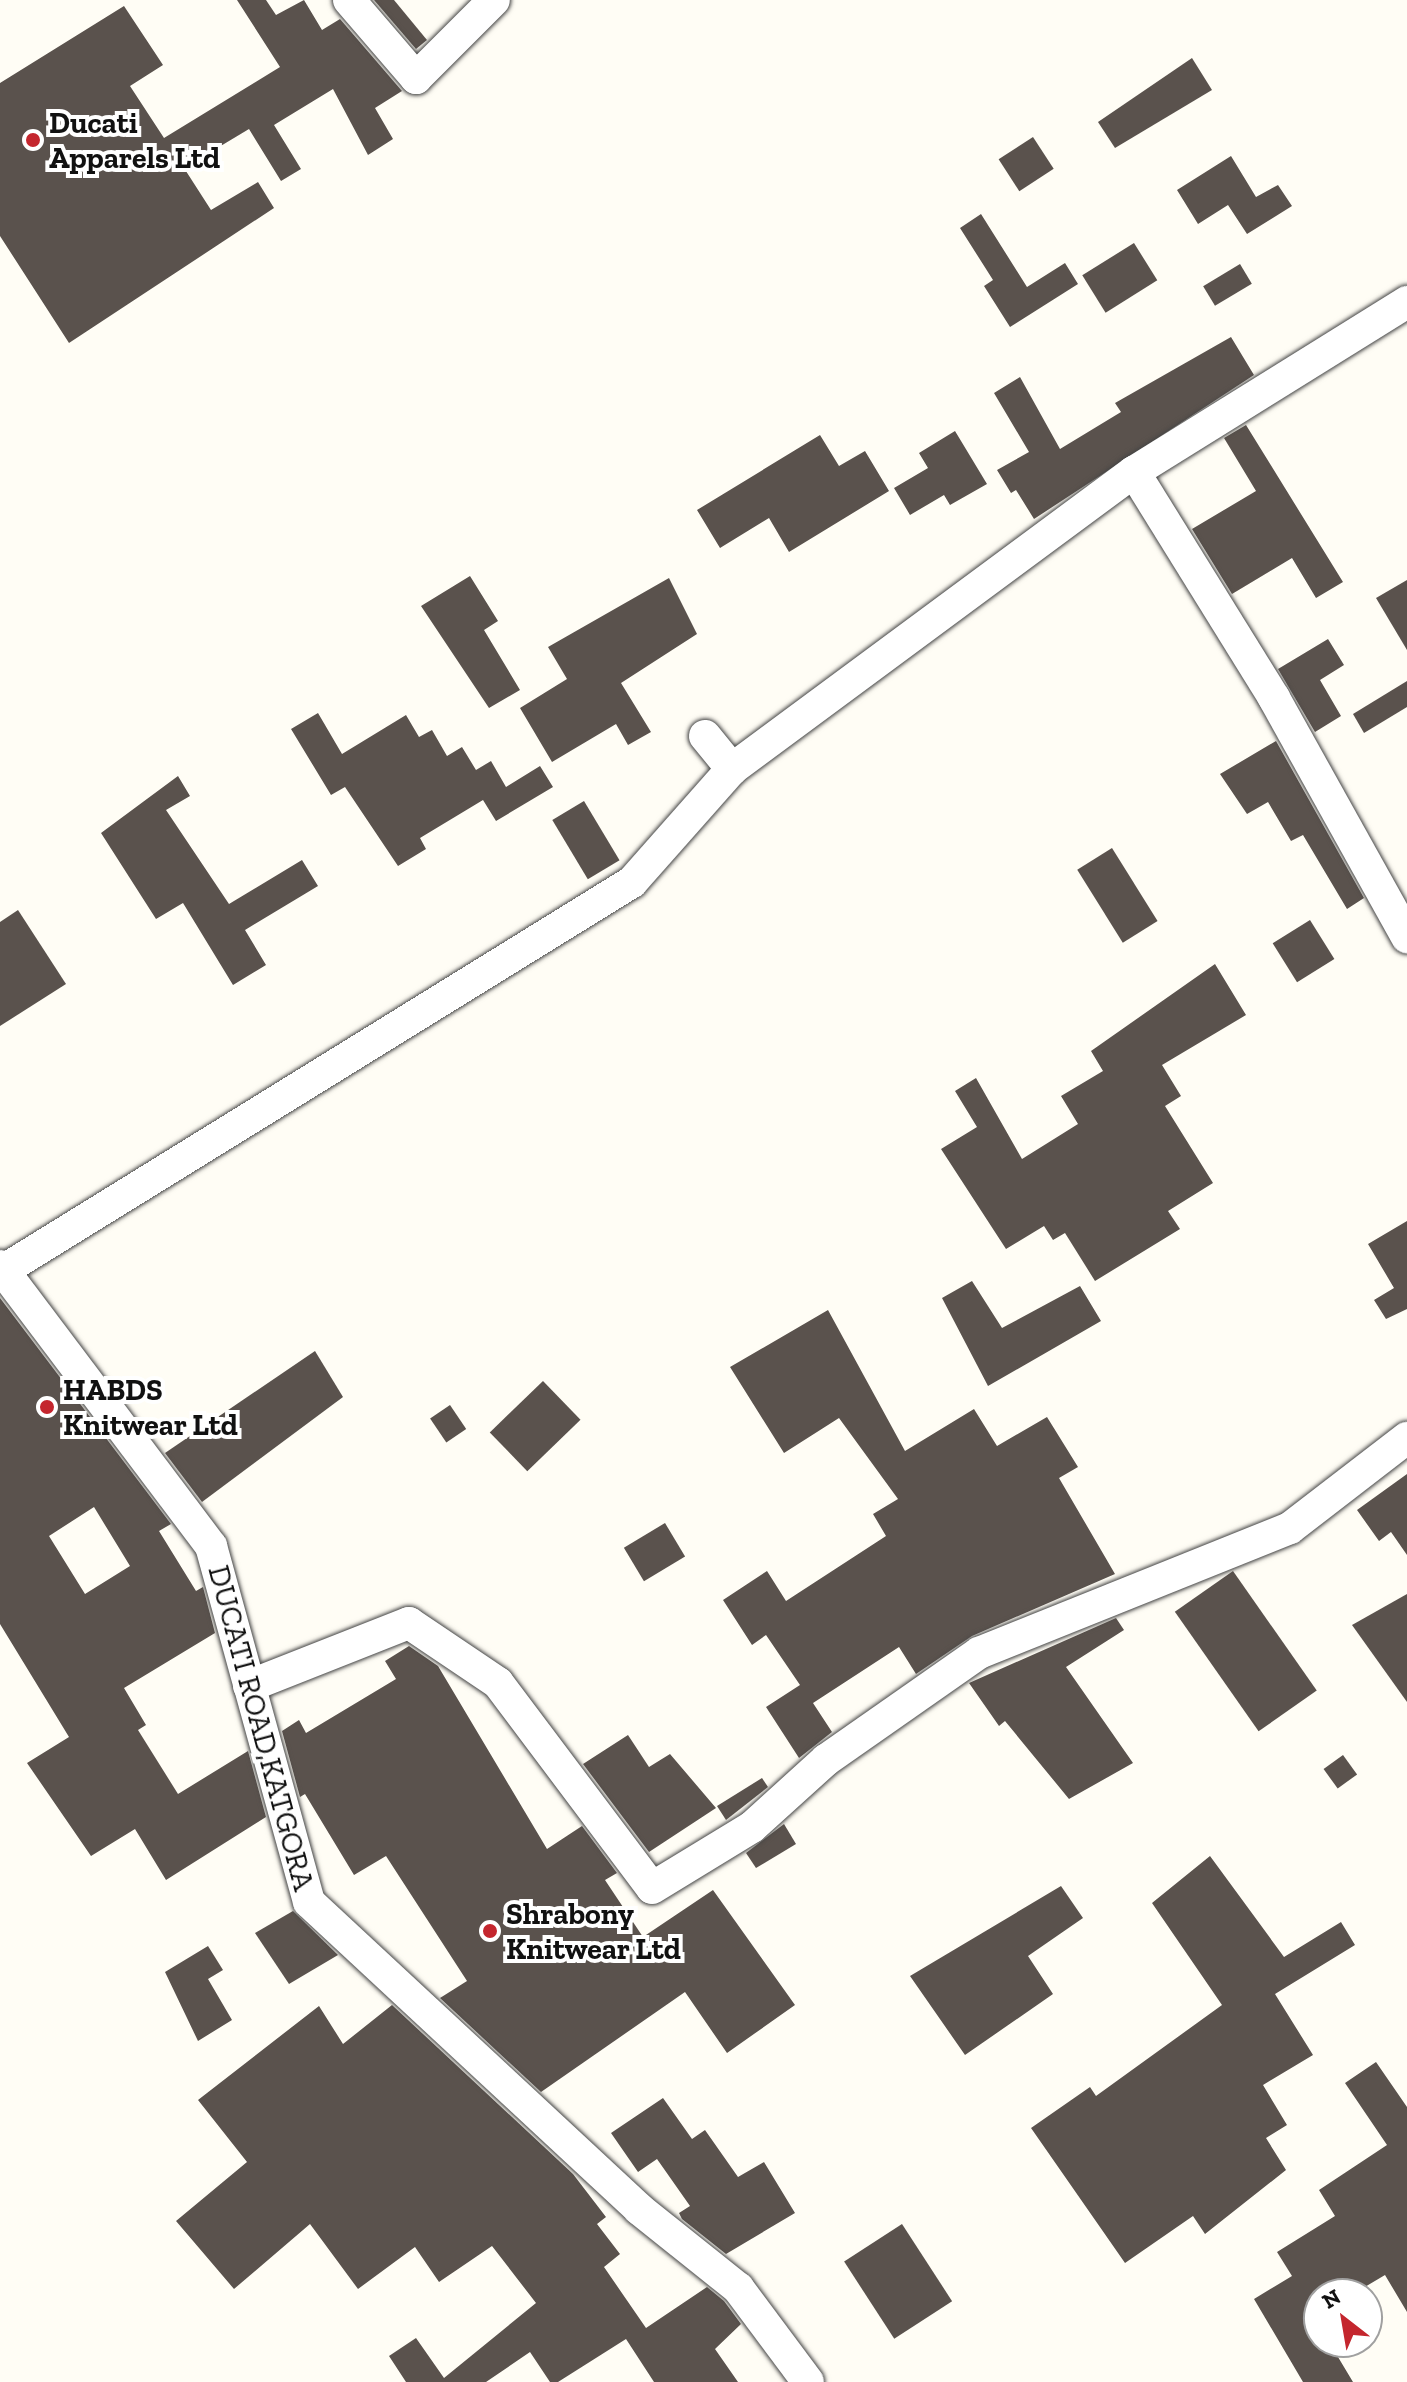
<!DOCTYPE html>
<html>
<head>
<meta charset="utf-8">
<style>
  body { margin:0 }
  #map { position:relative; width:1407px; height:2382px; overflow:hidden; background:#fffdf5; font-family:"Zilla Slab",serif }
  div>[style] { position:absolute }
  .building>* { inset:0; background:#5a524d; transform-origin:0 0 }
  .roads { filter:drop-shadow(0 0 2px #444) drop-shadow(0 0 2px #444) }
  .street>* { height:32px; margin:-16px; padding:0 16px; transform-origin:16px; border-radius:16px; background:#fff }
  .dots>* { width:22px; height:22px; translate:-50% -50%; box-sizing:border-box; border:4px solid #fff; border-radius:50% }
  span { translate:-50% -50%; white-space:nowrap; text-align:center; line-height:1.15; -webkit-text-stroke:8px #fff; paint-order:stroke }
  .poi-label { font-size:30px; color:#111; font-weight:700 }
  .left { translate:0 -50%; text-align:left }
  .street-label { font-size:30px; color:#111 }
  .north { position:absolute; left:1303px; top:2278px; width:80px; height:80px; box-sizing:border-box; background:#fff; border:2px solid #a0a0a0; border-radius:50%; rotate:329deg; font-size:22px; font-weight:700; line-height:32px; text-align:center; color:#111 }
  .north::after { content:''; display:block; margin:auto; width:28px; height:36px; background:#c4262e; clip-path:polygon(50% 0,100% 100%,50% 72%,0 100%) }
</style>
</head>
<body>
<div id="map">
  <div class="building">
    <div style="clip-path:polygon(237px 0,266px 0,276px 15px,304px 0,322px 30px,340px 19px,402px 91px,375px 108px,393px 139px,368px 155px,333px 89px,274px 125px,301px 169px,281px 181px,249px 129px,184px 168px,211px 210px,258px 182px,274px 208px,69px 343px,0 236px,0 83px,124px 6px,163px 65px,130px 86px,164px 138px,280px 67px)"></div>
    <div style="clip-path:polygon(374px 0,394px 0,427px 40px,416px 49px)"></div>
    <div style="clip-path:polygon(1192px 58px,1212px 90px,1115px 148px,1098px 122px)"></div>
    <div style="left:1033px;top:137px;width:38px;height:41px;rotate:57deg"></div>
    <div style="clip-path:polygon(1231px 156px,1256px 197px,1278px 185px,1292px 206px,1247px 234px,1228px 205px,1198px 224px,1177px 190px)"></div>
    <div style="clip-path:polygon(981px 214px,1027px 287px,1065px 263px,1078px 284px,1010px 327px,984px 286px,993px 280px,960px 228px)"></div>
    <div style="left:1134px;top:243px;width:44px;height:61px;rotate:58deg"></div>
    <div style="left:1240px;top:264px;width:23px;height:43px;rotate:59deg"></div>
    <div style="clip-path:polygon(1231px 337px,1254px 375px,1034px 519px,1016px 490px,1011px 493px,997px 470px,1029px 452px,994px 393px,1020px 377px,1060px 449px,1121px 412px,1115px 403px)"></div>
    <div style="clip-path:polygon(1246px 425px,1343px 582px,1316px 598px,1292px 558px,1232px 594px,1192px 529px,1256px 491px,1224px 438px)"></div>
    <div style="clip-path:polygon(955px 431px,987px 484px,950px 505px,944px 495px,910px 515px,894px 488px,928px 468px,919px 453px)"></div>
    <div style="clip-path:polygon(820px 435px,839px 466px,865px 451px,889px 491px,789px 552px,769px 518px,720px 548px,697px 510px)"></div>
    <div style="clip-path:polygon(470px 576px,498px 621px,484px 630px,520px 690px,489px 708px,421px 606px)"></div>
    <div style="clip-path:polygon(669px 578px,697px 634px,621px 683px,651px 732px,628px 745px,616px 724px,552px 762px,520px 708px,567px 679px,548px 647px)"></div>
    <div style="clip-path:polygon(1407px 580px,1407px 650px,1376px 598px)"></div>
    <div style="clip-path:polygon(1328px 639px,1344px 665px,1320px 680px,1341px 716px,1315px 732px,1278px 669px)"></div>
    <div style="clip-path:polygon(1407px 681px,1407px 707px,1364px 733px,1353px 714px)"></div>
    <div style="clip-path:polygon(318px 713px,342px 754px,406px 715px,419px 737px,432px 730px,447px 756px,462px 747px,476px 770px,491px 761px,506px 787px,540px 766px,553px 787px,496px 821px,483px 800px,420px 838px,426px 849px,398px 866px,345px 787px,331px 795px,291px 729px)"></div>
    <div style="clip-path:polygon(1276px 741px,1364px 898px,1347px 909px,1303px 835px,1291px 841px,1268px 802px,1247px 814px,1220px 774px)"></div>
    <div style="clip-path:polygon(178px 776px,190px 796px,166px 810px,229px 904px,302px 860px,318px 886px,245px 930px,266px 965px,233px 985px,183px 903px,156px 919px,101px 833px)"></div>
    <div style="left:584px;top:801px;width:69px;height:37px;rotate:59deg"></div>
    <div style="left:1112px;top:848px;width:86px;height:41px;rotate:58deg"></div>
    <div style="clip-path:polygon(18px 910px,66px 984px,0 1026px,0 922px)"></div>
    <div style="left:1310px;top:920px;width:46px;height:44px;rotate:58deg"></div>
    <div style="clip-path:polygon(1215px 964px,1246px 1015px,1162px 1065px,1181px 1096px,1165px 1106px,1213px 1183px,1168px 1211px,1180px 1229px,1095px 1281px,1065px 1233px,1053px 1240px,1044px 1226px,1006px 1249px,941px 1149px,977px 1127px,955px 1091px,976px 1078px,1022px 1159px,1078px 1124px,1061px 1096px,1103px 1071px,1091px 1051px)"></div>
    <div style="clip-path:polygon(1407px 1221px,1407px 1309px,1386px 1319px,1374px 1300px,1394px 1288px,1368px 1244px)"></div>
    <div style="clip-path:polygon(972px 1281px,1002px 1328px,1080px 1286px,1101px 1321px,988px 1386px,942px 1298px)"></div>
    <div style="clip-path:polygon(evenodd,0 1298px,171px 1524px,159px 1531px,196px 1591px,203px 1587px,215px 1633px,124px 1688px,146px 1725px,138px 1730px,178px 1794px,248px 1751px,266px 1817px,166px 1880px,135px 1829px,91px 1856px,27px 1763px,69px 1737px,0 1624px,0 1298px,94px 1507px,130px 1566px,85px 1594px,49px 1536px,94px 1507px)"></div>
    <div style="clip-path:polygon(828px 1310px,905px 1451px,974px 1409px,997px 1446px,1047px 1417px,1078px 1467px,1059px 1478px,1115px 1574px,972px 1636px,916px 1674px,899px 1647px,813px 1703px,832px 1732px,799px 1758px,766px 1707px,800px 1685px,766px 1635px,752px 1645px,723px 1600px,767px 1571px,786px 1601px,886px 1536px,873px 1514px,898px 1499px,839px 1418px,784px 1453px,730px 1367px)"></div>
    <div style="clip-path:polygon(315px 1351px,343px 1397px,202px 1502px,165px 1453px)"></div>
    <div style="left:543px;top:1381px;width:54px;height:74px;rotate:46deg"></div>
    <div style="left:450px;top:1405px;width:29px;height:24px;rotate:56deg"></div>
    <div style="clip-path:polygon(1407px 1474px,1407px 1555px,1391px 1532px,1379px 1541px,1357px 1510px)"></div>
    <div style="left:665px;top:1523px;width:39px;height:48px;rotate:59deg"></div>
    <div style="left:1233px;top:1571px;width:146px;height:71px;rotate:55deg"></div>
    <div style="clip-path:polygon(1407px 1594px,1407px 1702px,1352px 1625px)"></div>
    <div style="clip-path:polygon(1116px 1618px,1124px 1630px,1066px 1667px,1133px 1763px,1069px 1799px,1005px 1721px,999px 1726px,969px 1683px)"></div>
    <div style="clip-path:polygon(409px 1646px,438px 1666px,547px 1849px,582px 1826px,617px 1873px,605px 1880px,643px 1937px,713px 1890px,795px 2005px,727px 2053px,685px 1992px,541px 2092px,440px 1998px,467px 1981px,386px 1856px,354px 1875px,305px 1794px,300px 1797px,282px 1731px,299px 1720px,306px 1733px,396px 1679px,385px 1661px)"></div>
    <div style="clip-path:polygon(628px 1735px,649px 1767px,670px 1754px,716px 1808px,649px 1852px,583px 1764px)"></div>
    <div style="left:1343px;top:1755px;width:24px;height:24px;rotate:54deg"></div>
    <div style="clip-path:polygon(762px 1778px,768px 1787px,726px 1820px,717px 1806px)"></div>
    <div style="clip-path:polygon(784px 1824px,796px 1844px,756px 1868px,746px 1853px)"></div>
    <div style="clip-path:polygon(1210px 1856px,1284px 1957px,1341px 1922px,1355px 1945px,1275px 1994px,1313px 2055px,1263px 2085px,1287px 2125px,1266px 2138px,1286px 2170px,1205px 2234px,1193px 2216px,1125px 2263px,1031px 2128px,1090px 2087px,1096px 2096px,1222px 2005px,1152px 1903px)"></div>
    <div style="clip-path:polygon(1061px 1886px,1083px 1918px,1028px 1956px,1053px 1994px,965px 2055px,910px 1976px)"></div>
    <div style="clip-path:polygon(293px 1911px,338px 1955px,289px 1984px,255px 1933px)"></div>
    <div style="clip-path:polygon(208px 1946px,223px 1970px,208px 1979px,232px 2020px,198px 2041px,165px 1972px)"></div>
    <div style="clip-path:polygon(392px 2005px,573px 2174px,606px 2217px,597px 2224px,620px 2254px,604px 2267px,646px 2328px,707px 2287px,724px 2301px,741px 2324px,715px 2349px,738px 2382px,654px 2382px,626px 2339px,558px 2382px,550px 2382px,530px 2352px,486px 2382px,406px 2382px,389px 2356px,416px 2338px,444px 2378px,536px 2303px,492px 2246px,439px 2282px,415px 2247px,358px 2289px,310px 2224px,234px 2289px,176px 2221px,247px 2162px,198px 2100px,319px 2006px,343px 2044px)"></div>
    <div style="clip-path:polygon(1376px 2062px,1407px 2107px,1407px 2312px,1385px 2275px,1353px 2294px,1319px 2294px,1319px 2342px,1329px 2342px,1353px 2382px,1303px 2382px,1254px 2299px,1292px 2276px,1277px 2252px,1335px 2216px,1319px 2190px,1387px 2145px,1345px 2083px)"></div>
    <div style="clip-path:polygon(663px 2098px,692px 2139px,705px 2130px,738px 2177px,764px 2162px,795px 2213px,726px 2254px,682px 2219px,679px 2213px,690px 2206px,657px 2159px,638px 2172px,611px 2133px)"></div>
    <div style="left:902px;top:2224px;width:92px;height:69px;rotate:57deg"></div>
  </div>
  <div class="roads">
    <div class="street">
      <div style="left:349px;top:0;width:103px;rotate:49.3deg"></div>
      <div style="left:416px;top:78px;width:110px;rotate:-45deg"></div>
      <div style="left:1134px;top:472px;width:266px;rotate:58.2deg"></div>
      <div style="left:1274px;top:698px;width:274px;rotate:60.9deg"></div>
      <div style="left:705px;top:736px;width:43px;rotate:50.7deg"></div>
      <div style="left:732px;top:769px;width:500px;rotate:-36.5deg"></div>
      <div style="left:1134px;top:472px;width:322px;rotate:-31.9deg"></div>
      <div style="left:0;top:1266px;width:351px;rotate:53deg"></div>
      <div style="left:211px;top:1546px;width:369px;rotate:74.6deg"></div>
      <div style="left:309px;top:1902px;width:451px;rotate:42.9deg"></div>
      <div style="left:639px;top:2209px;width:127px;rotate:38.6deg"></div>
      <div style="left:738px;top:2288px;width:117px;rotate:53.3deg"></div>
      <div style="left:4px;top:1270px;width:738px;rotate:-31.71deg"></div>
      <div style="left:632px;top:882px;width:151px;rotate:-48.5deg"></div>
      <div style="left:249px;top:1686px;width:172px;rotate:-21.5deg"></div>
      <div style="left:409px;top:1623px;width:107px;rotate:34deg"></div>
      <div style="left:498px;top:1683px;width:256px;rotate:53.1deg"></div>
      <div style="left:652px;top:1888px;width:117px;rotate:-31.4deg"></div>
      <div style="left:752px;top:1827px;width:100px;rotate:-42.2deg"></div>
      <div style="left:826px;top:1760px;width:187px;rotate:-35deg"></div>
      <div style="left:979px;top:1653px;width:335px;rotate:-21.9deg"></div>
      <div style="left:1290px;top:1528px;width:148px;rotate:-37.6deg"></div>
    </div>
  </div>
  <div class="dots">
    <div style="left:33px;top:140px;background:#c4262e"></div>
    <div style="left:47px;top:1407px;background:#c4262e"></div>
    <div style="left:490px;top:1931px;background:#c4262e"></div>
  </div>
  <div class="poi-label">
    <span class="left" style="left:49px;top:140px">Ducati<br>Apparels Ltd</span>
    <span class="left" style="left:63px;top:1407px">HABDS<br>Knitwear Ltd</span>
    <span class="left" style="left:506px;top:1931px">Shrabony<br>Knitwear Ltd</span>
  </div>
  <div class="street-label">
    <span style="left:261px;top:1728px;rotate:75deg">DUCATI ROAD,KATGORA</span>
  </div>
  <div class="north">N</div>
</div>
</body>
</html>
